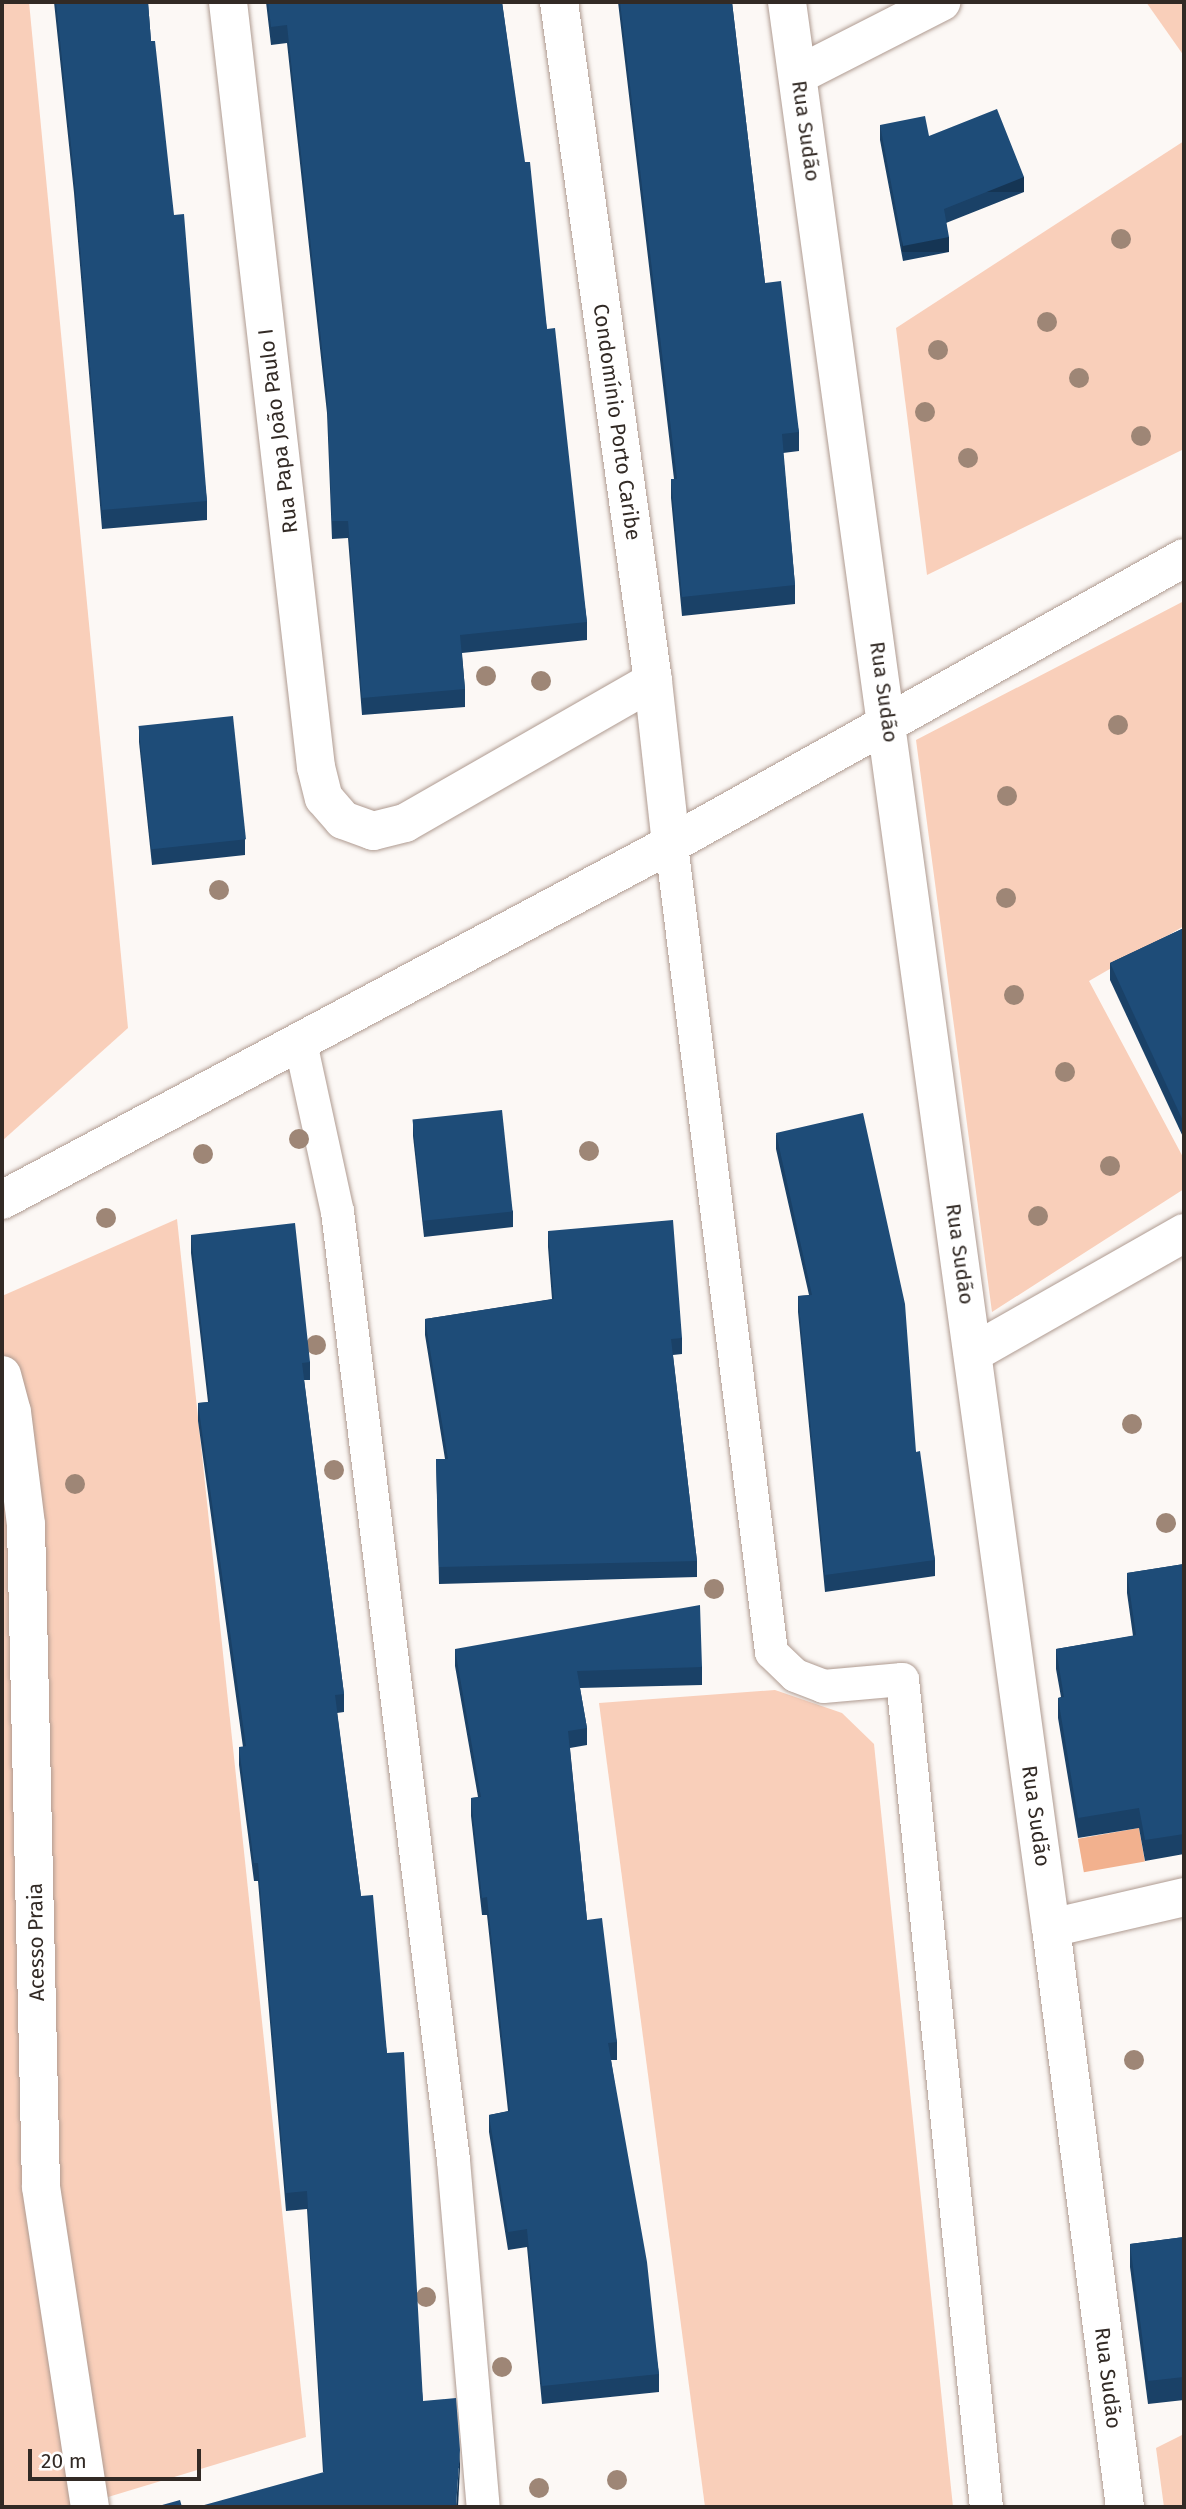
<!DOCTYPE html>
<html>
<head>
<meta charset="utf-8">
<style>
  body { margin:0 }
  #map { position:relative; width:1186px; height:2509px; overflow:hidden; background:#fcf8f5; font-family:"Fira Sans",sans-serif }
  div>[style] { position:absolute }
  .green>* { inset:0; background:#f9cfba }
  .water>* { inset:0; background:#f2b18e; transform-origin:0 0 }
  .roads { filter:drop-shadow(0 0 2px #af9b91) drop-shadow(0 0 2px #af9b91) }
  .service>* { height:33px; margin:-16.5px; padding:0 16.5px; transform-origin:16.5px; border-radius:16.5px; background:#fff }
  .minor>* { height:38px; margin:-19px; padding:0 19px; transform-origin:19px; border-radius:19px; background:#fff }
  .primary>* { height:38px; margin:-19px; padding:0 19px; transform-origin:19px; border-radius:19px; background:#fff }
  .trees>* { width:20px; height:20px; margin:-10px; border-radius:50%; background:#9e8676 }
  .wall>* { inset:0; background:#1a4167 }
  .shaded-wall>* { inset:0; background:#153554; transform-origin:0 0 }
  .building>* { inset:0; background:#1e4c78; transform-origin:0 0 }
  span { translate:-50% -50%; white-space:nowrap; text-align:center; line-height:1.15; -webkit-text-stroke:7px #fff; paint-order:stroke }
  .street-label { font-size:21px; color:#322a25 }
  .frame { position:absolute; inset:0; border:4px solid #322a25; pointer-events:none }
  .scale { position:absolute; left:28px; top:2449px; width:173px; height:32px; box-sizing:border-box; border:4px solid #322a25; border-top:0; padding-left:9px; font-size:21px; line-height:24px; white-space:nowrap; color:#322a25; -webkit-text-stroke:5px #fff; paint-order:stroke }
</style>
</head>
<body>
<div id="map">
  <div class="green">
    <div style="clip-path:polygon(2px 2px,29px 2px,128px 1028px,2px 1141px)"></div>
    <div style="clip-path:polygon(1146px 2px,1184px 2px,1184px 56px)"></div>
    <div style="clip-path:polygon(1184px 141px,1184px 449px,927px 575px,896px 328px)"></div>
    <div style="clip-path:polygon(1184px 601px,1184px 926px,1089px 981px,1184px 1159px,1184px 1189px,992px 1312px,916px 740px)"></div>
    <div style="clip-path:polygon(177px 1219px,306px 2437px,75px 2507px,2px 2507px,2px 1296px)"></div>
    <div style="clip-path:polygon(775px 1690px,842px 1713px,874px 1744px,953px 2507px,705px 2507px,599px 1703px)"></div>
    <div style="clip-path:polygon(1184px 2434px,1184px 2507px,1164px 2507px,1156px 2448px)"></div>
  </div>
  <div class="water">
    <div style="left:1139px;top:1828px;width:34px;height:62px;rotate:80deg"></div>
  </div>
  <div class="roads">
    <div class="service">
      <div style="left:671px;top:844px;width:814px;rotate:82.94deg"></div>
      <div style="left:771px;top:1652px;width:33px;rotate:44deg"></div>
      <div style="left:795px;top:1675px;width:30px;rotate:21deg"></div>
      <div style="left:823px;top:1686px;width:79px;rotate:-5.1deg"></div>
      <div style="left:902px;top:1679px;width:832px;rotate:84.21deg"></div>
      <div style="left:300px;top:1042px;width:173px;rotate:77.7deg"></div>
      <div style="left:337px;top:1211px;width:956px;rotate:83.03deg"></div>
      <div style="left:453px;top:2160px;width:348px;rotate:85.1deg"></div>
    </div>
    <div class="minor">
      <div style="left:228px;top:2px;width:770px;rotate:83.44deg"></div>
      <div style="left:316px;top:767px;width:32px;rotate:76deg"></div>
      <div style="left:324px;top:798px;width:29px;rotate:49deg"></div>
      <div style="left:343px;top:820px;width:32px;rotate:20deg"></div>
      <div style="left:373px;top:831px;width:33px;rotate:-14deg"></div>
      <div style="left:405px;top:823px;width:286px;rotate:-29.8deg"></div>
      <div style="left:559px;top:2px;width:685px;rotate:82.12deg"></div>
      <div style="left:653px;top:681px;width:164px;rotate:83.7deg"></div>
      <div style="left:787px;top:2px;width:1944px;rotate:82.2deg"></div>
      <div style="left:1051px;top:1928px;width:584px;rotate:82.72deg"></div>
      <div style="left:798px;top:75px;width:161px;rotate:-27deg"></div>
      <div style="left:973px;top:1353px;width:243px;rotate:-29.6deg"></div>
      <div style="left:2px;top:1375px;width:38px;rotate:75deg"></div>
      <div style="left:12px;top:1412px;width:114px;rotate:82.9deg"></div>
      <div style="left:26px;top:1525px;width:662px;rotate:88.7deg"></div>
      <div style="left:41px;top:2187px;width:324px;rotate:81.3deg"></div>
      <div style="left:1051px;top:1928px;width:137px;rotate:-13.1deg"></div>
    </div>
    <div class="primary">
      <div style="left:2px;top:1200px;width:758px;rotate:-28.02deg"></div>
      <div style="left:671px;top:844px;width:587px;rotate:-29.14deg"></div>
    </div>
  </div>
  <div class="trees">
    <div style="left:1121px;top:239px"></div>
    <div style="left:1047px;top:322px"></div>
    <div style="left:938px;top:350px"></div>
    <div style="left:1079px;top:378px"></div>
    <div style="left:925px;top:412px"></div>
    <div style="left:1141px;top:436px"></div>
    <div style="left:968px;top:458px"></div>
    <div style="left:486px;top:676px"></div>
    <div style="left:541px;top:681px"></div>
    <div style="left:1118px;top:725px"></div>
    <div style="left:1007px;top:796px"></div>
    <div style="left:219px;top:890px"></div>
    <div style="left:1006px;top:898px"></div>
    <div style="left:1014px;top:995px"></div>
    <div style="left:1065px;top:1072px"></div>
    <div style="left:299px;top:1139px"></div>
    <div style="left:589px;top:1151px"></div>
    <div style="left:203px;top:1154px"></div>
    <div style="left:1110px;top:1166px"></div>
    <div style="left:1038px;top:1216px"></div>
    <div style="left:106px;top:1218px"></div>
    <div style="left:316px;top:1345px"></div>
    <div style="left:1132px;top:1424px"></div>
    <div style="left:334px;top:1470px"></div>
    <div style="left:75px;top:1484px"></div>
    <div style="left:1166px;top:1523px"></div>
    <div style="left:714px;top:1589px"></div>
    <div style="left:1134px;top:2060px"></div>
    <div style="left:426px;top:2297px"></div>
    <div style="left:502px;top:2367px"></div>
    <div style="left:617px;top:2480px"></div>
    <div style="left:539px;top:2488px"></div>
  </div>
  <div class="wall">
    <div style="clip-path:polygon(54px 2px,148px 2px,151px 41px,207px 501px,207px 520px,102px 529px,74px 193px)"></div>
    <div style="clip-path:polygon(266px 2px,502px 2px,587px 622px,587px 640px,462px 653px,465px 689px,465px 707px,362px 715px,348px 538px,332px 539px,327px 413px,287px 43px,271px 45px)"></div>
    <div style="clip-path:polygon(618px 2px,732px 2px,765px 283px,799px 432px,799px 451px,783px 453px,795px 585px,795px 604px,682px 616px,671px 498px,671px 479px,674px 479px)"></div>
    <div style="clip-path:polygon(880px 125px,929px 136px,1024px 192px,946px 223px,949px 252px,903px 261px,880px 140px)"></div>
    <div style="clip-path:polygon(139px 726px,245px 839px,245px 855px,152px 865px,139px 742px)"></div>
    <div style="clip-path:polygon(1184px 928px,1184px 1139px,1110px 980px,1110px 963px)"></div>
    <div style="clip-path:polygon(413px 1120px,513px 1211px,513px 1227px,424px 1237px,413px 1136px)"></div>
    <div style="clip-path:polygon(776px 1133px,916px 1452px,935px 1560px,935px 1576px,825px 1592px,798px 1312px,798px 1296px,809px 1295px,776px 1149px)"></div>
    <div style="clip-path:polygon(548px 1231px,682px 1338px,682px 1354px,673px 1355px,697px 1561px,697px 1577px,439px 1584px,436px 1459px,445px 1459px,425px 1335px,425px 1319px,552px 1299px,548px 1247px)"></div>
    <div style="clip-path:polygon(191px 1235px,310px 1362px,310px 1380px,304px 1380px,344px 1694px,344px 1712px,337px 1713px,361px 1896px,387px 2053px,423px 2401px,460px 2468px,323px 2472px,307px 2209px,286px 2211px,258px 1881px,254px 1881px,239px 1765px,239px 1747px,243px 1747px,198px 1421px,198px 1403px,208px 1402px,191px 1253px)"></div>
    <div style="clip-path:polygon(1184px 1564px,1184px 1854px,1145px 1861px,1139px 1828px,1078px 1838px,1058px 1718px,1058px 1698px,1061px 1697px,1056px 1669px,1056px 1649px,1133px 1636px,1127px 1593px,1127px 1573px)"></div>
    <div style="clip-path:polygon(455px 1649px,702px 1667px,702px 1685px,580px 1688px,587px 1728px,587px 1745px,570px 1748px,587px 1920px,617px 2042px,617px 2060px,611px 2060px,659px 2374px,659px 2392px,542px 2404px,527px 2247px,508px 2250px,489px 2132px,489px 2115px,508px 2111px,487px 1915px,482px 1915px,471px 1816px,471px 1798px,478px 1797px,455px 1666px)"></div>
    <div style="clip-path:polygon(1184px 2237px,1184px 2400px,1148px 2404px,1130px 2267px,1130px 2244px)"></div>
  </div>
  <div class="shaded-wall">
    <div style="left:1024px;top:177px;width:15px;height:86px;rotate:90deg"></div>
    <div style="left:949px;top:237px;width:15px;height:47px;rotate:90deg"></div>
    <div style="clip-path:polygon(460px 2450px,460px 2468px,458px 2507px,456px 2507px)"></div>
  </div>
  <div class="building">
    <div style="clip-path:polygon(56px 2px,148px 2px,151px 41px,155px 41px,174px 215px,184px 214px,207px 501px,102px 510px,74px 174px)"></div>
    <div style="clip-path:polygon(268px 2px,502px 2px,525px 162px,530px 162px,547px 329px,555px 328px,587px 622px,460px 635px,465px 689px,362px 698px,348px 521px,332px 521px,327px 395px,287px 25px,271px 27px)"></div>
    <div style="clip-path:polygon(620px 2px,732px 2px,765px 283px,781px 281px,799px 432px,782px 434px,795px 585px,682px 597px,671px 479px,677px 479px)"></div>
    <div style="clip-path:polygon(997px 109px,1024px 177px,944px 209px,949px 237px,903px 246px,880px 125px,925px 116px,929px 136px)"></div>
    <div style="left:233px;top:716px;width:124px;height:95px;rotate:84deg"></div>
    <div style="clip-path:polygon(1184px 928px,1184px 1123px,1110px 963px)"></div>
    <div style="left:502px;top:1110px;width:102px;height:90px;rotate:84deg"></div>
    <div style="clip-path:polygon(863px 1113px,905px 1304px,916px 1452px,920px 1451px,935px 1560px,825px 1575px,798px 1296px,812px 1295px,776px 1133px)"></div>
    <div style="clip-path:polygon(673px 1220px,682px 1338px,671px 1339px,697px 1561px,439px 1567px,436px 1459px,448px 1459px,425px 1319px,554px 1299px,548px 1231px)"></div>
    <div style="clip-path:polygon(295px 1223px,310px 1362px,302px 1363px,344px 1694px,335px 1695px,361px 1896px,373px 1895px,387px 2053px,404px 2052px,423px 2401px,456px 2398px,460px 2450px,456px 2507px,197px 2507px,324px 2472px,307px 2191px,286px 2193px,258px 1863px,254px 1863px,239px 1747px,246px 1746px,198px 1403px,210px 1402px,191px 1235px)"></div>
    <div style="clip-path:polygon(1184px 1564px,1184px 1834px,1145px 1840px,1139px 1808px,1078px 1818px,1058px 1698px,1064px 1697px,1056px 1649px,1136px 1635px,1127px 1573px)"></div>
    <div style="clip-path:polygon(700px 1605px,702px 1667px,577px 1671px,587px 1728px,568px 1731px,587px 1920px,602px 1918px,617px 2042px,608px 2043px,647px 2262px,659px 2374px,542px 2386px,527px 2229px,508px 2232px,489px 2115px,510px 2111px,487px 1897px,482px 1898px,471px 1798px,481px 1797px,455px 1649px)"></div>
    <div style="clip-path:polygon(1184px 2237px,1184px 2377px,1148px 2381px,1130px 2244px)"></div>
    <div style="clip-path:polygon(180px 2500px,182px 2507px,155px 2507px)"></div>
  </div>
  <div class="street-label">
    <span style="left:806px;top:131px;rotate:82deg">Rua Sudão</span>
    <span style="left:617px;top:422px;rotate:82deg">Condomínio Porto Caribe</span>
    <span style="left:278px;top:431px;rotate:-97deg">Rua Papa João Paulo I</span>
    <span style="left:884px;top:692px;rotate:82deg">Rua Sudão</span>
    <span style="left:960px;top:1254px;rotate:82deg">Rua Sudão</span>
    <span style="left:1036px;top:1816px;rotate:82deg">Rua Sudão</span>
    <span style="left:36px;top:1942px;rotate:-91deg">Acesso Praia</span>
    <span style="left:1108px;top:2378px;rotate:83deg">Rua Sudão</span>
  </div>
  <div class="frame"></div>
  <div class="scale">20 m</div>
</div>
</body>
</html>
